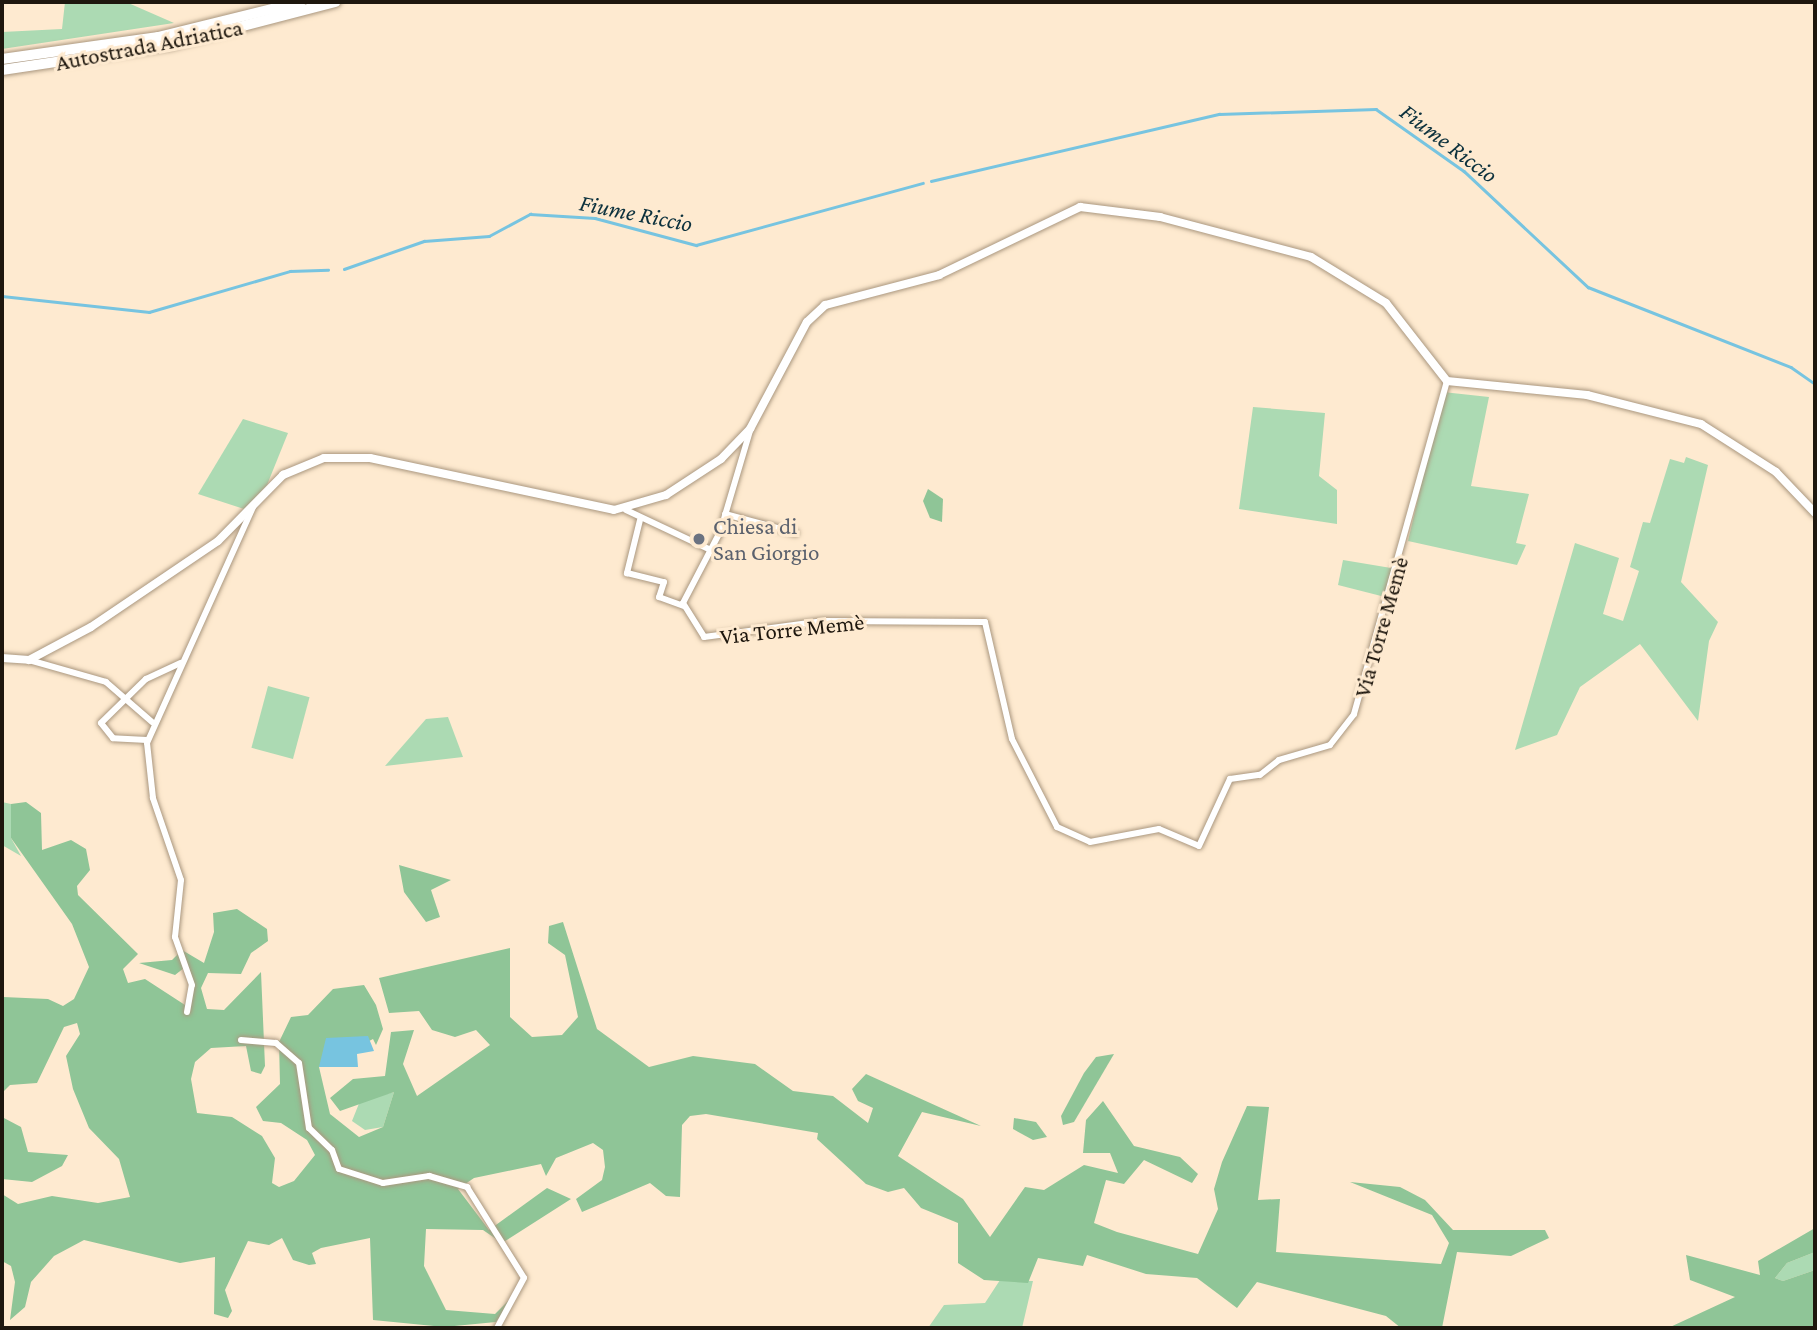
<!DOCTYPE html>
<html>
<head>
<meta charset="utf-8">
<style>
  body { margin:0 }
  #map { position:relative; width:1817px; height:1330px; overflow:hidden; background:#feead0; font-family:"Crimson Pro",serif }
  div>[style] { position:absolute }
  .green>* { inset:0; background:#acdab3; transform-origin:0 0 }
  .forest>* { inset:0; background:#8fc597 }
  .water>* { inset:0; background:#77c4e0 }
  .stream>* { height:2.5px; margin:-1.25px; padding:0 1.25px; transform-origin:1.25px; border-radius:1.25px; background:#77c4e0 }
  .roads { filter:drop-shadow(0 0 2px #aa977f) drop-shadow(0 0 2px #aa977f) }
  .minor>* { height:6px; margin:-3px; padding:0 3px; transform-origin:3px; border-radius:3px; background:#fff }
  .tertiary>* { height:8px; margin:-4px; padding:0 4px; transform-origin:4px; border-radius:4px; background:#fff }
  .motorway>* { height:10px; margin:-5px; padding:0 5px; transform-origin:5px; border-radius:5px; background:#fff }
  .dots>* { width:19px; height:19px; translate:-50% -50%; box-sizing:border-box; border:4px solid #feead0; border-radius:50% }
  span { translate:-50% -50%; white-space:nowrap; text-align:center; line-height:1.15; -webkit-text-stroke:6px #feead0; paint-order:stroke }
  .street-label { font-size:23px; color:#1e170e }
  .worship-label { font-size:23px; color:#5b616d }
  .left { translate:0 -50%; text-align:left }
  .water-label { font-size:24px; color:#0c313d; font-style:italic }
  .frame { position:absolute; inset:0; border:4px solid #1e170e; pointer-events:none }
</style>
</head>
<body>
<div id="map">
  <div class="green">
    <div style="clip-path:polygon(65px 2px,126px 2px,174px 23px,2px 49px,2px 32px,62px 29px)"></div>
    <div style="clip-path:polygon(1443px 392px,1489px 397px,1471px 486px,1529px 494px,1516px 543px,1526px 545px,1517px 565px,1408px 541px)"></div>
    <div style="clip-path:polygon(1253px 407px,1325px 413px,1319px 476px,1337px 490px,1337px 524px,1239px 509px)"></div>
    <div style="clip-path:polygon(243px 419px,288px 433px,267px 485px,244px 509px,198px 494px)"></div>
    <div style="clip-path:polygon(1686px 457px,1708px 465px,1681px 582px,1718px 622px,1709px 641px,1698px 721px,1640px 644px,1580px 687px,1557px 735px,1515px 750px,1575px 543px,1619px 558px,1603px 614px,1623px 621px,1639px 571px,1630px 567px,1643px 522px,1650px 523px,1670px 459px,1684px 463px)"></div>
    <div style="clip-path:polygon(1343px 560px,1397px 569px,1389px 598px,1338px 585px)"></div>
    <div style="left:268px;top:686px;width:43px;height:64px;rotate:15deg"></div>
    <div style="clip-path:polygon(448px 717px,463px 757px,385px 766px,426px 719px)"></div>
    <div style="clip-path:polygon(2px 802px,11px 804px,11px 838px,21px 856px,2px 845px)"></div>
    <div style="clip-path:polygon(394px 1092px,383px 1127px,365px 1130px,352px 1121px,360px 1101px)"></div>
    <div style="clip-path:polygon(1815px 1252px,1815px 1270px,1783px 1281px,1775px 1278px,1787px 1263px)"></div>
    <div style="clip-path:polygon(1000px 1280px,1033px 1281px,1022px 1328px,928px 1328px,944px 1305px,985px 1303px)"></div>
  </div>
  <div class="forest">
    <div style="clip-path:polygon(928px 489px,943px 499px,942px 522px,930px 518px,923px 501px)"></div>
    <div style="clip-path:polygon(26px 802px,41px 813px,42px 850px,71px 840px,86px 849px,90px 870px,77px 886px,78px 895px,138px 954px,123px 969px,128px 983px,145px 979px,185px 1005px,190px 989px,184px 968px,175px 975px,139px 963px,172px 960px,182px 950px,204px 963px,214px 932px,213px 913px,237px 909px,267px 929px,268px 941px,251px 953px,241px 974px,208px 973px,201px 988px,207px 1009px,224px 1010px,261px 972px,265px 1066px,261px 1074px,251px 1071px,246px 1046px,211px 1048px,195px 1062px,191px 1079px,197px 1113px,232px 1117px,262px 1136px,275px 1158px,272px 1183px,279px 1187px,294px 1181px,315px 1155px,307px 1140px,281px 1123px,263px 1121px,256px 1107px,280px 1084px,279px 1042px,291px 1017px,308px 1015px,333px 989px,364px 985px,376px 1005px,383px 1029px,376px 1045px,373px 1039px,319px 1067px,330px 1114px,359px 1137px,383px 1127px,394px 1092px,340px 1111px,330px 1098px,353px 1079px,385px 1076px,391px 1032px,414px 1030px,403px 1064px,417px 1096px,490px 1045px,476px 1030px,455px 1037px,432px 1030px,419px 1011px,389px 1013px,379px 978px,510px 948px,510px 1017px,532px 1037px,562px 1035px,578px 1017px,565px 955px,548px 943px,549px 926px,563px 922px,597px 1029px,649px 1067px,693px 1056px,755px 1064px,793px 1091px,833px 1096px,868px 1123px,873px 1108px,858px 1101px,852px 1089px,866px 1074px,981px 1126px,922px 1112px,898px 1156px,963px 1199px,990px 1237px,1025px 1187px,1044px 1190px,1084px 1165px,1118px 1173px,1110px 1153px,1083px 1153px,1086px 1120px,1103px 1101px,1134px 1146px,1180px 1157px,1198px 1174px,1192px 1183px,1144px 1160px,1124px 1184px,1106px 1180px,1094px 1223px,1117px 1232px,1198px 1254px,1218px 1209px,1214px 1189px,1222px 1162px,1247px 1106px,1269px 1107px,1258px 1200px,1280px 1199px,1276px 1252px,1441px 1264px,1449px 1243px,1432px 1215px,1350px 1182px,1400px 1187px,1425px 1200px,1453px 1230px,1545px 1230px,1549px 1238px,1511px 1256px,1457px 1252px,1442px 1328px,1401px 1328px,1386px 1316px,1257px 1282px,1237px 1308px,1197px 1278px,1146px 1274px,1087px 1255px,1083px 1266px,1038px 1258px,1028px 1283px,984px 1280px,958px 1263px,958px 1223px,921px 1208px,904px 1188px,888px 1192px,866px 1184px,817px 1139px,818px 1133px,706px 1114px,690px 1116px,682px 1125px,680px 1197px,666px 1196px,650px 1183px,582px 1212px,576px 1199px,602px 1180px,605px 1167px,603px 1150px,593px 1143px,556px 1158px,546px 1176px,541px 1164px,474px 1178px,458px 1189px,489px 1230px,547px 1188px,571px 1199px,502px 1243px,483px 1230px,426px 1229px,424px 1266px,446px 1310px,495px 1314px,518px 1291px,496px 1322px,444px 1327px,373px 1320px,370px 1238px,321px 1248px,312px 1253px,316px 1264px,309px 1265px,293px 1260px,282px 1238px,269px 1245px,248px 1241px,225px 1290px,232px 1311px,228px 1318px,214px 1314px,215px 1257px,180px 1263px,84px 1240px,54px 1256px,31px 1282px,25px 1307px,10px 1320px,15px 1282px,11px 1266px,2px 1261px,2px 1194px,18px 1204px,52px 1196px,98px 1203px,130px 1197px,119px 1159px,89px 1128px,73px 1089px,66px 1056px,80px 1034px,77px 1023px,64px 1027px,37px 1083px,10px 1085px,2px 1093px,3px 997px,48px 999px,63px 1006px,74px 999px,89px 967px,72px 924px,11px 838px,11px 804px)"></div>
    <div style="clip-path:polygon(399px 865px,451px 880px,431px 890px,440px 917px,426px 922px,404px 892px)"></div>
    <div style="clip-path:polygon(1114px 1054px,1074px 1122px,1063px 1125px,1061px 1116px,1084px 1073px,1096px 1057px)"></div>
    <div style="clip-path:polygon(2px 1117px,21px 1127px,28px 1152px,68px 1155px,62px 1166px,32px 1182px,2px 1179px)"></div>
    <div style="clip-path:polygon(1014px 1118px,1036px 1122px,1047px 1137px,1033px 1140px,1013px 1129px)"></div>
    <div style="clip-path:polygon(1815px 1228px,1815px 1252px,1787px 1263px,1775px 1278px,1783px 1281px,1815px 1270px,1815px 1328px,1668px 1328px,1735px 1297px,1690px 1280px,1686px 1255px,1760px 1275px,1758px 1261px)"></div>
  </div>
  <div class="water">
    <div style="clip-path:polygon(368px 1036px,374px 1051px,357px 1054px,358px 1067px,319px 1067px,326px 1038px)"></div>
  </div>
  <div class="stream">
    <div style="left:931px;top:181px;width:296px;rotate:-13.1deg"></div>
    <div style="left:1219px;top:114px;width:157px;rotate:-1.8deg"></div>
    <div style="left:1376px;top:109px;width:108px;rotate:35.2deg"></div>
    <div style="left:1464px;top:171px;width:170px;rotate:43.1deg"></div>
    <div style="left:1588px;top:287px;width:218px;rotate:21.5deg"></div>
    <div style="left:1791px;top:367px;width:29px;rotate:35deg"></div>
    <div style="left:344px;top:269px;width:85px;rotate:-19.3deg"></div>
    <div style="left:424px;top:241px;width:65px;rotate:-4.4deg"></div>
    <div style="left:489px;top:236px;width:47px;rotate:-28.2deg"></div>
    <div style="left:530px;top:214px;width:65px;rotate:3.5deg"></div>
    <div style="left:595px;top:218px;width:105px;rotate:15deg"></div>
    <div style="left:696px;top:245px;width:235px;rotate:-15.3deg"></div>
    <div style="left:2px;top:296px;width:148px;rotate:6.2deg"></div>
    <div style="left:149px;top:312px;width:147px;rotate:-16.2deg"></div>
    <div style="left:290px;top:271px;width:38px;rotate:-2deg"></div>
  </div>
  <div class="roads">
    <div class="minor">
      <div style="left:750px;top:431px;width:105px;rotate:106.5deg"></div>
      <div style="left:720px;top:532px;width:80px;rotate:117.5deg"></div>
      <div style="left:683px;top:603px;width:40px;rotate:58deg"></div>
      <div style="left:704px;top:637px;width:121px;rotate:-7.6deg"></div>
      <div style="left:824px;top:621px;width:161px;rotate:0.4deg"></div>
      <div style="left:985px;top:622px;width:120px;rotate:77deg"></div>
      <div style="left:1012px;top:739px;width:99px;rotate:62.9deg"></div>
      <div style="left:1057px;top:827px;width:36px;rotate:24deg"></div>
      <div style="left:1090px;top:842px;width:70px;rotate:-10.7deg"></div>
      <div style="left:1159px;top:829px;width:43px;rotate:23deg"></div>
      <div style="left:1199px;top:846px;width:74px;rotate:-65.2deg"></div>
      <div style="left:1230px;top:779px;width:30px;rotate:-8deg"></div>
      <div style="left:1260px;top:775px;width:24px;rotate:-38deg"></div>
      <div style="left:1279px;top:760px;width:53px;rotate:-16.4deg"></div>
      <div style="left:1330px;top:745px;width:39px;rotate:-52deg"></div>
      <div style="left:1354px;top:714px;width:346px;rotate:-74.4deg"></div>
      <div style="left:626px;top:510px;width:92px;rotate:25.2deg"></div>
      <div style="left:725px;top:514px;width:73px;rotate:15deg"></div>
      <div style="left:640px;top:520px;width:55px;rotate:103.8deg"></div>
      <div style="left:627px;top:573px;width:38px;rotate:14deg"></div>
      <div style="left:664px;top:582px;width:16px;rotate:108deg"></div>
      <div style="left:659px;top:597px;width:27px;rotate:20deg"></div>
      <div style="left:29px;top:660px;width:80px;rotate:15.9deg"></div>
      <div style="left:106px;top:682px;width:61px;rotate:41deg"></div>
      <div style="left:147px;top:740px;width:34px;rotate:-177deg"></div>
      <div style="left:113px;top:738px;width:19px;rotate:-129deg"></div>
      <div style="left:101px;top:723px;width:63px;rotate:-44.4deg"></div>
      <div style="left:146px;top:679px;width:38px;rotate:-25deg"></div>
      <div style="left:187px;top:1012px;width:27px;rotate:-80deg"></div>
      <div style="left:192px;top:985px;width:51px;rotate:-109.5deg"></div>
      <div style="left:175px;top:937px;width:57px;rotate:-84deg"></div>
      <div style="left:181px;top:880px;width:87px;rotate:-108.9deg"></div>
      <div style="left:153px;top:798px;width:55px;rotate:-96.2deg"></div>
      <div style="left:147px;top:743px;width:261px;rotate:-65.8deg"></div>
      <div style="left:241px;top:1040px;width:35px;rotate:5deg"></div>
      <div style="left:276px;top:1043px;width:30px;rotate:41deg"></div>
      <div style="left:299px;top:1063px;width:66px;rotate:81.3deg"></div>
      <div style="left:309px;top:1128px;width:32px;rotate:44deg"></div>
      <div style="left:332px;top:1150px;width:20px;rotate:70deg"></div>
      <div style="left:339px;top:1169px;width:46px;rotate:17.7deg"></div>
      <div style="left:383px;top:1183px;width:47px;rotate:-8.7deg"></div>
      <div style="left:429px;top:1176px;width:40px;rotate:16deg"></div>
      <div style="left:467px;top:1187px;width:107px;rotate:57.9deg"></div>
      <div style="left:524px;top:1278px;width:57px;rotate:118.4deg"></div>
    </div>
    <div class="tertiary">
      <div style="left:2px;top:658px;width:27px;rotate:4deg"></div>
      <div style="left:29px;top:660px;width:70px;rotate:-28deg"></div>
      <div style="left:91px;top:627px;width:153px;rotate:-34.1deg"></div>
      <div style="left:218px;top:541px;width:93px;rotate:-45.4deg"></div>
      <div style="left:283px;top:475px;width:44px;rotate:-22.5deg"></div>
      <div style="left:324px;top:458px;width:46px"></div>
      <div style="left:370px;top:458px;width:249px;rotate:12deg"></div>
      <div style="left:614px;top:510px;width:54px;rotate:-16.1deg"></div>
      <div style="left:666px;top:495px;width:66px;rotate:-33.2deg"></div>
      <div style="left:721px;top:459px;width:42px;rotate:-46deg"></div>
      <div style="left:750px;top:429px;width:121px;rotate:-62deg"></div>
      <div style="left:807px;top:322px;width:25px;rotate:-43deg"></div>
      <div style="left:825px;top:305px;width:118px;rotate:-14.7deg"></div>
      <div style="left:939px;top:275px;width:157px;rotate:-25.7deg"></div>
      <div style="left:1080px;top:207px;width:81px;rotate:7.1deg"></div>
      <div style="left:1160px;top:217px;width:156px;rotate:14.8deg"></div>
      <div style="left:1311px;top:257px;width:88px;rotate:31.5deg"></div>
      <div style="left:1386px;top:303px;width:99px;rotate:52deg"></div>
      <div style="left:1447px;top:381px;width:141px;rotate:5.7deg"></div>
      <div style="left:1587px;top:395px;width:118px;rotate:14.3deg"></div>
      <div style="left:1701px;top:424px;width:89px;rotate:32.6deg"></div>
      <div style="left:1776px;top:472px;width:57px;rotate:46.4deg"></div>
    </div>
    <div class="motorway">
      <div style="left:2px;top:59px;width:158px;rotate:-8deg"></div>
      <div style="left:158px;top:37px;width:147px;rotate:-13.8deg"></div>
      <div style="left:2px;top:70px;width:170px;rotate:-8.5deg"></div>
      <div style="left:170px;top:45px;width:171px;rotate:-14.6deg"></div>
    </div>
  </div>
  <div class="dots">
    <div style="left:699px;top:539px;background:#6b7280"></div>
  </div>
  <div class="street-label">
    <span style="left:149px;top:45px;rotate:-11deg">Autostrada Adriatica</span>
    <span style="left:1381px;top:627px;rotate:-74deg">Via Torre Memè</span>
    <span style="left:792px;top:629px;rotate:-6deg">Via Torre Memè</span>
  </div>
  <div class="worship-label">
    <span class="left" style="left:713px;top:539px">Chiesa di<br>San Giorgio</span>
  </div>
  <div class="water-label">
    <span style="left:1449px;top:143px;rotate:37deg">Fiume Riccio</span>
    <span style="left:636px;top:213px;rotate:11deg">Fiume Riccio</span>
  </div>
  <div class="frame"></div>
</div>
</body>
</html>
